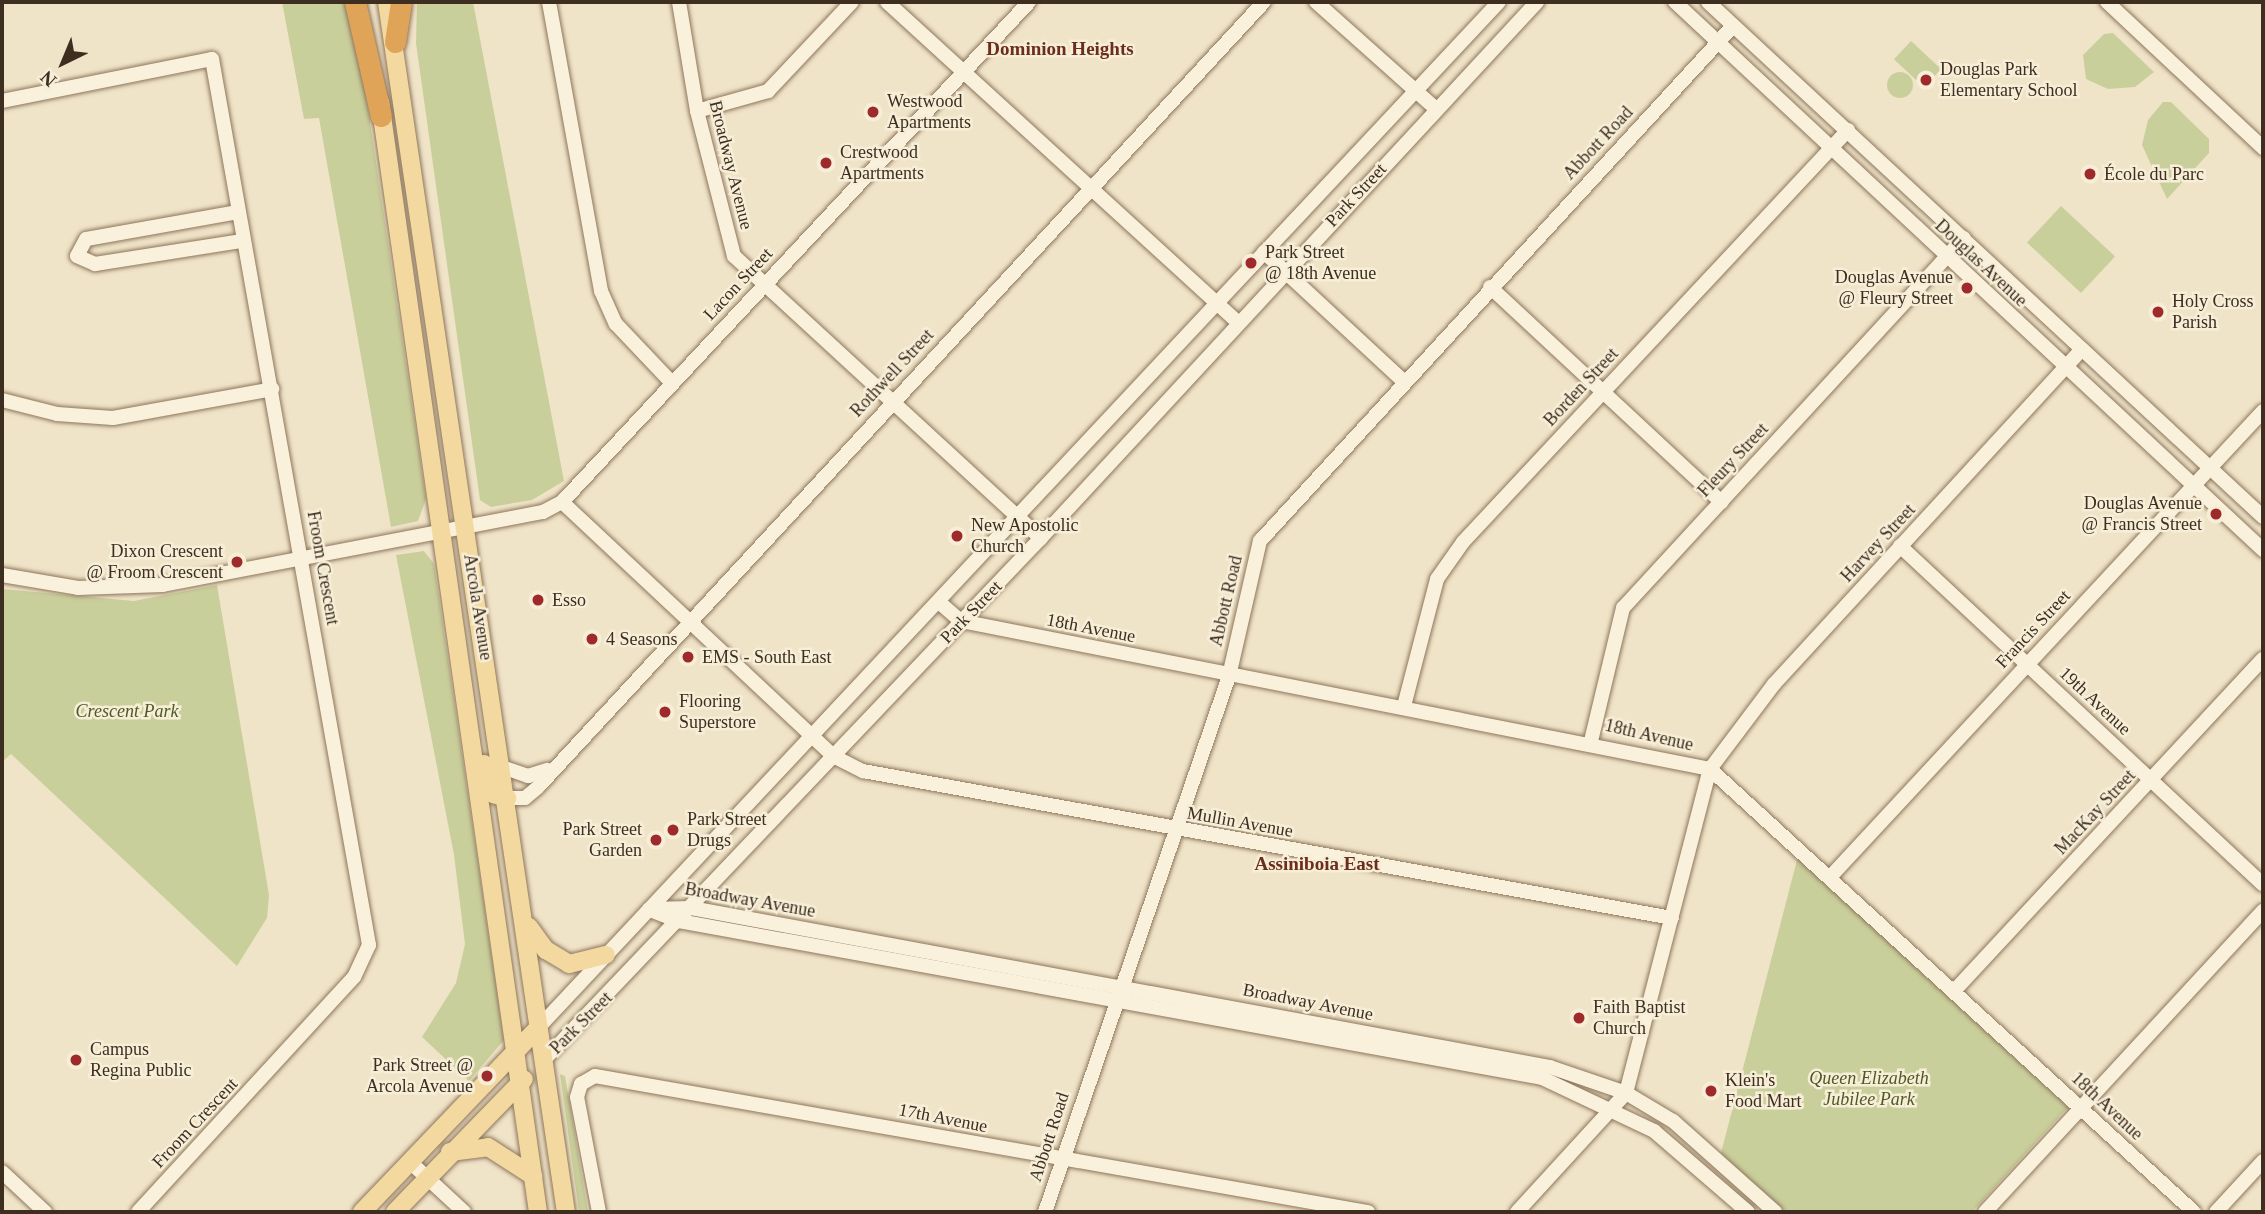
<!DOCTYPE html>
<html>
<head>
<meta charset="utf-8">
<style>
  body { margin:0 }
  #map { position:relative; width:2265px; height:1214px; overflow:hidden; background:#f0e4c8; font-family:"Times New Roman",serif }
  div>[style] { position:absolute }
  .green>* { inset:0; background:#c9cf9b; transform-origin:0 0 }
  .round { border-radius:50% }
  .roads { filter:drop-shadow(0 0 2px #8d765c) drop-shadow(0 0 2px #8d765c) }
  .minor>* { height:14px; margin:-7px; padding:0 7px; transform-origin:7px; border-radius:7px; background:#faf1dc }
  .major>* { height:18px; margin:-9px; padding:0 9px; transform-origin:9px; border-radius:9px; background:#f3d9a0 }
  .highway>* { height:21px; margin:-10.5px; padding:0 10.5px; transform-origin:10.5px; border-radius:10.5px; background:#e0a458 }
  .dots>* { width:19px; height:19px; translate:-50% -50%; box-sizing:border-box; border:4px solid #f7eed8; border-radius:50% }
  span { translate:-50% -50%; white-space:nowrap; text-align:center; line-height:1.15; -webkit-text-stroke:5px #f7eed8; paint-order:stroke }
  .poi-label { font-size:18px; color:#3d2e20 }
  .left { translate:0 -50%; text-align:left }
  .right { translate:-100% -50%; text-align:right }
  .street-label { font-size:18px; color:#3d2e20 }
  .park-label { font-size:18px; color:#4d5a26; font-style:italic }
  .neighbourhood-label { font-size:19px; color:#6b2e1e; font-weight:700 }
  .frame { position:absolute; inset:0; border:4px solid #3d2e20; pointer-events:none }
  .north { position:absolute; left:28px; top:28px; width:70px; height:70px; -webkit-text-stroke:5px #f7eed8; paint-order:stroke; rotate:223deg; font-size:19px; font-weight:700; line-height:28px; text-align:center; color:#3d2e20 }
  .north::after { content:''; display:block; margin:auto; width:24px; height:32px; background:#3d2e20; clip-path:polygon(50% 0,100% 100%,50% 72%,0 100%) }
</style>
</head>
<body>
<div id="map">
  <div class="green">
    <div style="clip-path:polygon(282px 2px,344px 2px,362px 68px,426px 499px,418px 521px,391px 527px,319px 118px,304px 119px)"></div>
    <div style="clip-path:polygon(417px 2px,473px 2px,564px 481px,532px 500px,491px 507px,480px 500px,416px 43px)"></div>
    <div style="clip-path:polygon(2113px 33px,2154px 72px,2135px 87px,2108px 89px,2086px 79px,2083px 55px,2104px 34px)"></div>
    <div style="left:1911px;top:41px;width:41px;height:25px;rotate:43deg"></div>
    <div class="round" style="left:1887px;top:72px;width:26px;height:26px"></div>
    <div style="clip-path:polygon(2163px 102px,2171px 102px,2209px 139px,2209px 153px,2167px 199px,2142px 145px,2148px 120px)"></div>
    <div style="left:2061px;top:206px;width:74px;height:50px;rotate:43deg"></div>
    <div style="clip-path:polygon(424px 551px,434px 564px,504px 1040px,469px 1081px,422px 1037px,456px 983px,465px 944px,454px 855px,396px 555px)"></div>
    <div style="clip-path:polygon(217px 585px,269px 895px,267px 918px,237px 966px,11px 754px,2px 762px,2px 589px,134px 601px)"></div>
    <div style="clip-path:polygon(1798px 856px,2068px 1107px,1972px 1212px,1783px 1212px,1721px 1153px)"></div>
    <div style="clip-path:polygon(560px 1074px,565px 1076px,588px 1212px,579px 1212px)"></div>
  </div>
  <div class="roads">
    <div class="minor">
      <div style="left:549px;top:2px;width:294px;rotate:79.8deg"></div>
      <div style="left:601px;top:291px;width:36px;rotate:66deg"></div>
      <div style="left:616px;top:324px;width:81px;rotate:46.5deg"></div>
      <div style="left:679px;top:2px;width:110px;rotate:80.6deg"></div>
      <div style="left:697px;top:111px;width:150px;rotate:75.7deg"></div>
      <div style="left:734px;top:256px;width:417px;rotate:42.6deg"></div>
      <div style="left:887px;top:2px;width:476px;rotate:42.4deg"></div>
      <div style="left:1316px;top:2px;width:161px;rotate:41.7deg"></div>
      <div style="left:1675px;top:2px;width:804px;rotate:42.98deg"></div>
      <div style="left:1708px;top:2px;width:757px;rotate:42.86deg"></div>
      <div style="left:2107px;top:2px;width:214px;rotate:43.1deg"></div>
      <div style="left:2px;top:101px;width:214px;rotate:-11.3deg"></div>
      <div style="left:212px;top:59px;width:900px;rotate:79.95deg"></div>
      <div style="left:369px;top:945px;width:35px;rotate:115deg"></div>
      <div style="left:354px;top:977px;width:319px;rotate:132.6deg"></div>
      <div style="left:697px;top:111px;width:74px;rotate:-15.7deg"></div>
      <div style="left:768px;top:91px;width:122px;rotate:-46.7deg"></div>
      <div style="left:238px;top:212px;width:154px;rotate:169.9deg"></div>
      <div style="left:86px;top:239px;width:19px;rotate:118deg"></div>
      <div style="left:77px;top:256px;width:20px;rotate:24deg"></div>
      <div style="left:95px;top:264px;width:149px;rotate:-8.9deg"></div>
      <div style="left:1264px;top:252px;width:188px;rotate:42.8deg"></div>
      <div style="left:1490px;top:287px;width:316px;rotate:42.9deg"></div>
      <div style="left:2px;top:400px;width:57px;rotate:14.3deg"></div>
      <div style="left:57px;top:414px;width:56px;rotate:4.1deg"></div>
      <div style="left:113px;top:418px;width:162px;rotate:-10.3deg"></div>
      <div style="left:562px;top:502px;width:371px;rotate:43.1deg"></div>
      <div style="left:833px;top:756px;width:34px;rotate:27deg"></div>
      <div style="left:863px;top:771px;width:822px;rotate:10.3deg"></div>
      <div style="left:1900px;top:546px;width:496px;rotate:43deg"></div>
      <div style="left:2px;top:575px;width:77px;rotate:9.7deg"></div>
      <div style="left:78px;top:588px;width:85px;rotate:-2deg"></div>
      <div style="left:163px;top:585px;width:387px;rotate:-10.9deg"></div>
      <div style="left:543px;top:512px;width:21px;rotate:-28deg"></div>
      <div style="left:562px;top:502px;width:684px;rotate:-46.95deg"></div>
      <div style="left:940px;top:603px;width:28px;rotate:41deg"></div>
      <div style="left:961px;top:621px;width:763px;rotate:11.18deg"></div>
      <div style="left:1710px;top:769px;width:656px;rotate:42.47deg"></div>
      <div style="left:1404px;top:706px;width:131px;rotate:-75.4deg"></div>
      <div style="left:1437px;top:579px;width:45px;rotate:-54.9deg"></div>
      <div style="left:1463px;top:542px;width:564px;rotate:-46.94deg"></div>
      <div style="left:1591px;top:741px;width:137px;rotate:-76.5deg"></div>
      <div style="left:1623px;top:608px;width:503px;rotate:-47.34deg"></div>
      <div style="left:502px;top:767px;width:28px;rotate:19deg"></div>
      <div style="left:528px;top:776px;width:20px;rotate:-18deg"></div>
      <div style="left:507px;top:798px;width:18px"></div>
      <div style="left:525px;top:798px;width:17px;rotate:-40deg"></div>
      <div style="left:538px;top:787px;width:1069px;rotate:-47.24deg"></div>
      <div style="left:1832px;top:875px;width:633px;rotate:-47.11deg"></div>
      <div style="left:649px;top:909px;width:42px;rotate:-1.4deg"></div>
      <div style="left:691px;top:908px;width:874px;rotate:10.49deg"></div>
      <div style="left:1550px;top:1067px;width:80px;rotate:18.9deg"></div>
      <div style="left:1626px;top:1093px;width:55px;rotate:30.8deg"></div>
      <div style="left:1673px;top:1121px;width:137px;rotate:41.7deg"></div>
      <div style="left:650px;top:910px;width:31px;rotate:21deg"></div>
      <div style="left:679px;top:921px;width:877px;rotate:10.31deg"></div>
      <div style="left:1542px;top:1078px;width:124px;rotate:25.3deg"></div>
      <div style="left:1654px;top:1131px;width:124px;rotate:40.8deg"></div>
      <div style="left:1955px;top:990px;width:452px;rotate:-47.1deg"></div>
      <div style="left:539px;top:1027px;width:1404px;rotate:-46.88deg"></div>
      <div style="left:542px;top:1062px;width:719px;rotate:-46.41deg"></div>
      <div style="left:1038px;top:541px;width:735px;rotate:-47.21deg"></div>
      <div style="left:409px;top:1161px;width:75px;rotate:42.8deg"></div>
      <div style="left:2px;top:1172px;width:59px;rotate:42.9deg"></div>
      <div style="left:599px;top:1212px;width:117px;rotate:-100.8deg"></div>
      <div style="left:577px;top:1097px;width:14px;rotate:-73deg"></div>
      <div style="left:581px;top:1084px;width:16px;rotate:-30deg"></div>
      <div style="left:595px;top:1076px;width:785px;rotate:9.98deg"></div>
      <div style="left:1045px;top:1212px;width:567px;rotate:-71.05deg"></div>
      <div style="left:1229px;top:676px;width:139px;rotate:-77.1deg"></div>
      <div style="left:1260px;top:541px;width:699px;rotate:-47.43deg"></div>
      <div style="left:1517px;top:1212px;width:161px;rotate:-47.5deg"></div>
      <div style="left:1626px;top:1093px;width:335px;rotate:-75.5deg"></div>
      <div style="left:1710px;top:769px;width:106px;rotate:-53deg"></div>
      <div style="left:1774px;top:684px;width:455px;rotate:-47.4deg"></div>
      <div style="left:1985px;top:1212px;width:410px;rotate:-47.3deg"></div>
      <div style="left:2216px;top:1212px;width:69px;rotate:-47.3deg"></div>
    </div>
    <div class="major">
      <div style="left:387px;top:2px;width:1223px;rotate:81.59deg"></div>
      <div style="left:380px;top:102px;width:1121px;rotate:81.9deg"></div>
      <div style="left:484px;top:764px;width:31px;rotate:73deg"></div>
      <div style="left:493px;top:794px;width:15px;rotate:16deg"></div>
      <div style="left:529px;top:927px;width:29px;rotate:54deg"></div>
      <div style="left:546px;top:950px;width:27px;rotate:31deg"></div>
      <div style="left:569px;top:964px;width:38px;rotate:-14deg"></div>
      <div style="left:450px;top:1152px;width:38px;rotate:-7deg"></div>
      <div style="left:488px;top:1147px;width:54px;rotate:32.8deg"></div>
      <div style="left:362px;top:1212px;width:256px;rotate:-46.3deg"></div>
      <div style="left:395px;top:1212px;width:185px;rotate:-45.9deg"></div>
    </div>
    <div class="highway">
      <div style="left:355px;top:2px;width:117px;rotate:77.2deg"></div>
      <div style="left:395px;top:42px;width:40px;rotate:-81.5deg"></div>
    </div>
  </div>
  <div class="dots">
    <div style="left:1926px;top:80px;background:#9e2a2b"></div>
    <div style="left:873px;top:112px;background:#9e2a2b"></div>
    <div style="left:826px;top:163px;background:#9e2a2b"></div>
    <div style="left:2090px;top:174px;background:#9e2a2b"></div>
    <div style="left:1251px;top:263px;background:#9e2a2b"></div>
    <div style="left:1967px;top:288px;background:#9e2a2b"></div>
    <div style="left:2158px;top:312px;background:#9e2a2b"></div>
    <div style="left:2216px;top:514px;background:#9e2a2b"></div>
    <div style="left:957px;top:536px;background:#9e2a2b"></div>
    <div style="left:237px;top:562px;background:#9e2a2b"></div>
    <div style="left:538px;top:600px;background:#9e2a2b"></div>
    <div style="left:592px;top:639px;background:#9e2a2b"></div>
    <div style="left:688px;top:657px;background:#9e2a2b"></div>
    <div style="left:665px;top:712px;background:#9e2a2b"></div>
    <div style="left:673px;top:830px;background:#9e2a2b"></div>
    <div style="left:656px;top:840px;background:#9e2a2b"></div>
    <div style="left:1579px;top:1018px;background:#9e2a2b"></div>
    <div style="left:76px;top:1060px;background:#9e2a2b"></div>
    <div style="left:487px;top:1076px;background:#9e2a2b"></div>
    <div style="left:1711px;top:1091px;background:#9e2a2b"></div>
  </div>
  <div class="poi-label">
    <span class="left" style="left:1940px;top:80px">Douglas Park<br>Elementary School</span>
    <span class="left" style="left:887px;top:112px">Westwood<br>Apartments</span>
    <span class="left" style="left:840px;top:163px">Crestwood<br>Apartments</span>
    <span class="left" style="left:2104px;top:174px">École du Parc</span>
    <span class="left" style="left:1265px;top:263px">Park Street<br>@ 18th Avenue</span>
    <span class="right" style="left:1953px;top:288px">Douglas Avenue<br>@ Fleury Street</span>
    <span class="left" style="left:2172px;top:312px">Holy Cross<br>Parish</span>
    <span class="right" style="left:2202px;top:514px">Douglas Avenue<br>@ Francis Street</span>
    <span class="left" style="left:971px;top:536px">New Apostolic<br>Church</span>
    <span class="right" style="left:223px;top:562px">Dixon Crescent<br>@ Froom Crescent</span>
    <span class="left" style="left:552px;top:600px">Esso</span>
    <span class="left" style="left:606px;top:639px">4 Seasons</span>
    <span class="left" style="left:702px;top:657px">EMS - South East</span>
    <span class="left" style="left:679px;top:712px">Flooring<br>Superstore</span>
    <span class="left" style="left:687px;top:830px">Park Street<br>Drugs</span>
    <span class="right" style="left:642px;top:840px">Park Street<br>Garden</span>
    <span class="left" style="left:1593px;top:1018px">Faith Baptist<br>Church</span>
    <span class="left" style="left:90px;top:1060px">Campus<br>Regina Public</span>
    <span class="right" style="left:473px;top:1076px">Park Street @<br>Arcola Avenue</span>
    <span class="left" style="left:1725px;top:1091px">Klein's<br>Food Mart</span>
  </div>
  <div class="street-label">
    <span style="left:1598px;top:143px;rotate:-47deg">Abbott Road</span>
    <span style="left:731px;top:165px;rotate:76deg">Broadway Avenue</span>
    <span style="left:1356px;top:195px;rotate:-47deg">Park Street</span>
    <span style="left:1981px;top:263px;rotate:43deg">Douglas Avenue</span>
    <span style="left:738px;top:284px;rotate:-47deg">Lacon Street</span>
    <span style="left:892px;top:373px;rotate:-47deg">Rothwell Street</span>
    <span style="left:1581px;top:387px;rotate:-47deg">Borden Street</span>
    <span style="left:1733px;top:460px;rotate:-47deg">Fleury Street</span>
    <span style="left:1878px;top:543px;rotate:-47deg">Harvey Street</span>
    <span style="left:323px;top:568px;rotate:80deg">Froom Crescent</span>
    <span style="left:1226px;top:601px;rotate:-77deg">Abbott Road</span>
    <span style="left:478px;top:607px;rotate:81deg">Arcola Avenue</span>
    <span style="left:971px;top:612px;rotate:-46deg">Park Street</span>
    <span style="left:1091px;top:628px;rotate:11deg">18th Avenue</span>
    <span style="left:2033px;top:629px;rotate:-47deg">Francis Street</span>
    <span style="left:2095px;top:701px;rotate:43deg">19th Avenue</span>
    <span style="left:1649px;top:735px;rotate:13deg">18th Avenue</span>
    <span style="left:2095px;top:812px;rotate:-47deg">MacKay Street</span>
    <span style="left:1240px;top:822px;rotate:10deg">Mullin Avenue</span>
    <span style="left:750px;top:900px;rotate:10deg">Broadway Avenue</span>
    <span style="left:1308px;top:1002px;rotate:11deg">Broadway Avenue</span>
    <span style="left:581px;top:1023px;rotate:-45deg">Park Street</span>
    <span style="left:2107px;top:1106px;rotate:43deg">18th Avenue</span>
    <span style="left:943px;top:1118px;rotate:11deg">17th Avenue</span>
    <span style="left:195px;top:1123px;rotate:-47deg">Froom Crescent</span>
    <span style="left:1049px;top:1137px;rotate:-72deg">Abbott Road</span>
  </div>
  <div class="park-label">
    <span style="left:127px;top:711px">Crescent Park</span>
    <span style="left:1869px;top:1089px">Queen Elizabeth<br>Jubilee Park</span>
  </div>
  <div class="neighbourhood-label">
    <span style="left:1060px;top:49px">Dominion Heights</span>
    <span style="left:1317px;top:864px">Assiniboia East</span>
  </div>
  <div class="frame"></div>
  <div class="north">N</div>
</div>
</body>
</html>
